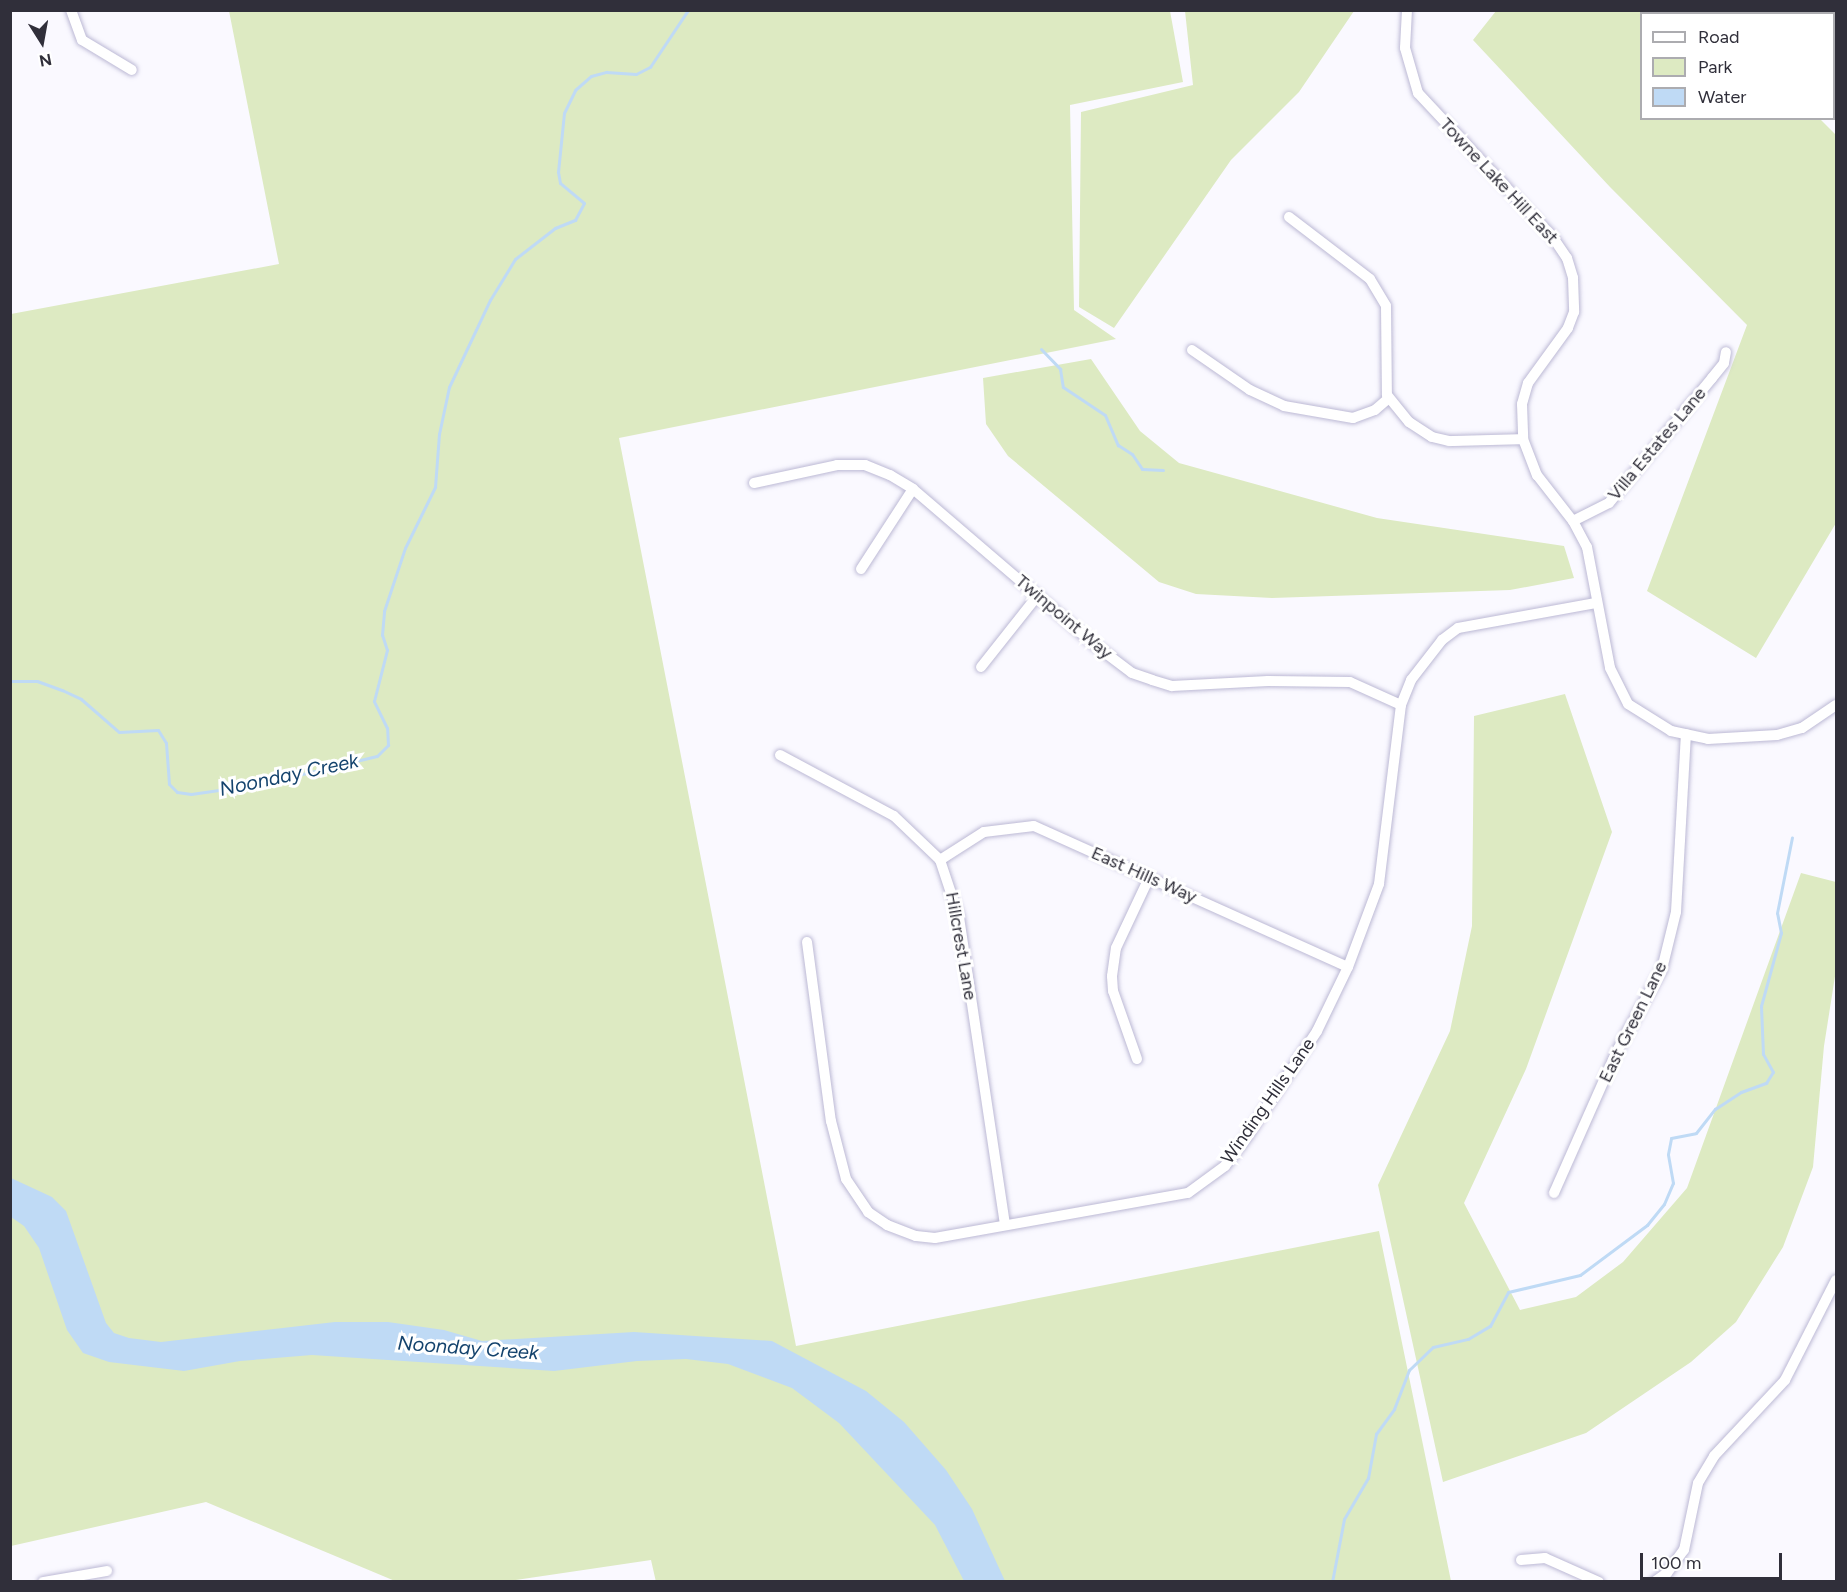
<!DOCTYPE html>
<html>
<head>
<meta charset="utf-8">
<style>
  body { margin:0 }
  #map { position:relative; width:1847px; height:1592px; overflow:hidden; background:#faf9ff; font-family:Figtree,sans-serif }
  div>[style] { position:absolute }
  .green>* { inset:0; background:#ddeac2 }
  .water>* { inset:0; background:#bfdaf5 }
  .stream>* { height:3px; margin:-1.5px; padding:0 1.5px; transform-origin:1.5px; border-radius:1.5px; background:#bfdaf5 }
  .roads { filter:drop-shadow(0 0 2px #bcb9d5) drop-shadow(0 0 2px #bcb9d5) }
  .street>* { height:10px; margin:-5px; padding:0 5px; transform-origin:5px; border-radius:5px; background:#fff }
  span { translate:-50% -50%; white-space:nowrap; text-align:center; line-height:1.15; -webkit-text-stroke:6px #fff; paint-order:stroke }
  .street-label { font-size:18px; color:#302f3a }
  .water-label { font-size:20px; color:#14436d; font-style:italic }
  .frame { position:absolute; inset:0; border:12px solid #302f3a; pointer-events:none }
  .legend { position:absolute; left:1640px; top:12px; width:195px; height:108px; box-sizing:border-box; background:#fff; border:2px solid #acacb0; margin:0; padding:8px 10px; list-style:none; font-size:18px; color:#302f3a }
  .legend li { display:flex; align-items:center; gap:12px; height:30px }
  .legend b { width:30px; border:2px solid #acacb0 }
  .north { position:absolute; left:12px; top:12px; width:60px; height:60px; -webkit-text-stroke:4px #fff; paint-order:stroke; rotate:169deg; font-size:16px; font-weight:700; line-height:24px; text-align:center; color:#302f3a }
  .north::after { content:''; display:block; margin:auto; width:21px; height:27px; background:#302f3a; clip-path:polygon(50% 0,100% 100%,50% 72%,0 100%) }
  .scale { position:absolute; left:1640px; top:1553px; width:142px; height:27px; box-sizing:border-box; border:3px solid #302f3a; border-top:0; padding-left:8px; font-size:18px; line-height:21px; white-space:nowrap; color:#302f3a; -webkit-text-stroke:4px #fff; paint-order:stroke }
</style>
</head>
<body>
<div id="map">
  <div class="green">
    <div style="clip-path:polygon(229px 11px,1170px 11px,1183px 82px,1070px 105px,1074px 310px,1116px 339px,619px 438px,796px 1346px,1379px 1231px,1451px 1581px,656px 1582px,651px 1560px,509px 1581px,395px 1581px,206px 1502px,11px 1546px,11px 314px,279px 264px)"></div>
    <div style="clip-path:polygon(1185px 11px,1354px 11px,1299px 92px,1231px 160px,1114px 328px,1079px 307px,1081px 112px,1193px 85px)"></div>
    <div style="clip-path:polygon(1496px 11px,1836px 11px,1836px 23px,1834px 14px,1642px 14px,1642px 118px,1820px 119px,1836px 135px,1836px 523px,1756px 658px,1647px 591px,1747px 325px,1610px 187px,1473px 40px)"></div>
    <div style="clip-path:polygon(1091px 359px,1140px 431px,1179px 463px,1377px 518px,1564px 546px,1574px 578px,1510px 590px,1272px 598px,1196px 594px,1159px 582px,1008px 456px,986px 424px,983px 378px)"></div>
    <div style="clip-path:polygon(1565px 694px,1612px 832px,1526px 1069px,1464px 1203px,1520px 1310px,1576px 1297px,1623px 1262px,1687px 1188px,1801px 873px,1836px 882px,1836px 970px,1824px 1046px,1813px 1167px,1783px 1247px,1736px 1322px,1691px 1362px,1586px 1433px,1443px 1482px,1378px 1185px,1450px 1031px,1472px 926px,1474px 716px)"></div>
  </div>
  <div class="water">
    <div style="clip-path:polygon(11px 1178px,52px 1197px,66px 1211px,106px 1323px,114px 1333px,129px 1338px,161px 1342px,335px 1322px,388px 1322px,444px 1330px,482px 1341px,634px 1332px,772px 1341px,866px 1391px,904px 1422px,946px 1470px,972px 1509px,1005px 1581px,964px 1581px,935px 1525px,839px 1423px,792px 1388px,728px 1364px,686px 1359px,637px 1361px,554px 1371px,312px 1355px,240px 1361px,184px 1371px,109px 1362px,83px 1353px,67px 1330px,39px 1248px,24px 1226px,11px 1217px)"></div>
  </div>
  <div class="stream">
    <div style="left:1041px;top:349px;width:28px;rotate:46deg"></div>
    <div style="left:1060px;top:369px;width:18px;rotate:81deg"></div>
    <div style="left:1063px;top:387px;width:50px;rotate:33.7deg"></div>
    <div style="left:1105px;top:415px;width:33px;rotate:67deg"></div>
    <div style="left:1118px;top:445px;width:17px;rotate:33deg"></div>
    <div style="left:1132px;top:454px;width:18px;rotate:56deg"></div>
    <div style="left:1142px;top:469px;width:21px;rotate:3deg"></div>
    <div style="left:10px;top:681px;width:27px"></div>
    <div style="left:37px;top:681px;width:27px;rotate:20deg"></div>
    <div style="left:62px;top:690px;width:21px;rotate:25deg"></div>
    <div style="left:81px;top:699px;width:50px;rotate:41deg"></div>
    <div style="left:119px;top:732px;width:39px;rotate:-3deg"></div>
    <div style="left:158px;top:730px;width:15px;rotate:58deg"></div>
    <div style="left:166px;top:743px;width:41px;rotate:85.8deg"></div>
    <div style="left:169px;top:784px;width:11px;rotate:45deg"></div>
    <div style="left:177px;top:792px;width:14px;rotate:8deg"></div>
    <div style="left:191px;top:794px;width:71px;rotate:-8.1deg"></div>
    <div style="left:261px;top:784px;width:119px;rotate:-13.6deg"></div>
    <div style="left:377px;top:756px;width:16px;rotate:-45deg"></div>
    <div style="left:388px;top:745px;width:17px;rotate:-93deg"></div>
    <div style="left:387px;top:728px;width:30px;rotate:-116deg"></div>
    <div style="left:374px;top:701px;width:53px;rotate:-75.7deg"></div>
    <div style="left:387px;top:650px;width:16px;rotate:-108deg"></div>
    <div style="left:382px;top:635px;width:24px;rotate:-85deg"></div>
    <div style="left:384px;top:611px;width:66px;rotate:-71.6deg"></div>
    <div style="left:405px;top:548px;width:68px;rotate:-63.8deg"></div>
    <div style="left:435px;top:487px;width:53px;rotate:-85.7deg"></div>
    <div style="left:439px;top:434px;width:48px;rotate:-78deg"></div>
    <div style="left:449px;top:387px;width:96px;rotate:-64.8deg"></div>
    <div style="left:490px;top:300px;width:48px;rotate:-58.6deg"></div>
    <div style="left:515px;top:259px;width:51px;rotate:-37.8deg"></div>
    <div style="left:555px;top:228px;width:22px;rotate:-22deg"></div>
    <div style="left:575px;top:220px;width:19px;rotate:-62deg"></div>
    <div style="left:584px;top:203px;width:31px;rotate:-140deg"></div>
    <div style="left:560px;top:183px;width:11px;rotate:-100deg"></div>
    <div style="left:558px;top:172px;width:59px;rotate:-84.2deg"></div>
    <div style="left:564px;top:113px;width:25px;rotate:-64deg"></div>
    <div style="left:575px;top:90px;width:21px;rotate:-41deg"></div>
    <div style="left:591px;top:76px;width:16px;rotate:-15deg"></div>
    <div style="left:606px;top:72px;width:30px;rotate:4deg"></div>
    <div style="left:636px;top:74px;width:16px;rotate:-27deg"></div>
    <div style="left:650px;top:67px;width:69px;rotate:-56.3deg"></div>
    <div style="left:1332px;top:1582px;width:64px;rotate:-79.2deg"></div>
    <div style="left:1344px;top:1519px;width:48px;rotate:-59.7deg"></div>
    <div style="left:1368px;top:1478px;width:45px;rotate:-79.7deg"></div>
    <div style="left:1376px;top:1434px;width:31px;rotate:-54deg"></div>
    <div style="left:1394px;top:1409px;width:42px;rotate:-69deg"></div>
    <div style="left:1409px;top:1370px;width:33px;rotate:-44deg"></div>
    <div style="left:1433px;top:1347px;width:36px;rotate:-13deg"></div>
    <div style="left:1468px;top:1339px;width:26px;rotate:-31deg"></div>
    <div style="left:1490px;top:1326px;width:38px;rotate:-62deg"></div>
    <div style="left:1508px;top:1292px;width:74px;rotate:-13.3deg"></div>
    <div style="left:1580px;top:1275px;width:84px;rotate:-36.7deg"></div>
    <div style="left:1647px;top:1225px;width:27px;rotate:-51deg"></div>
    <div style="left:1664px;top:1204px;width:23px;rotate:-67deg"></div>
    <div style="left:1673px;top:1183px;width:29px;rotate:-100deg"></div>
    <div style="left:1668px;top:1154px;width:16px;rotate:-79deg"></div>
    <div style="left:1671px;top:1138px;width:25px;rotate:-11deg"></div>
    <div style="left:1696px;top:1133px;width:31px;rotate:-52deg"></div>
    <div style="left:1715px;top:1109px;width:31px;rotate:-33deg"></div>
    <div style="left:1741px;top:1092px;width:27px;rotate:-20deg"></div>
    <div style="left:1766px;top:1083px;width:13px;rotate:-58deg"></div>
    <div style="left:1773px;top:1072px;width:21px;rotate:-119deg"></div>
    <div style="left:1763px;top:1054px;width:48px;rotate:-92.4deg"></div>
    <div style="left:1761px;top:1006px;width:76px;rotate:-74.7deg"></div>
    <div style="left:1781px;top:933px;width:20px;rotate:-101deg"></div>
    <div style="left:1777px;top:913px;width:77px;rotate:-78.8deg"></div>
  </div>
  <div class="roads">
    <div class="street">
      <div style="left:71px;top:10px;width:32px;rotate:70deg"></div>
      <div style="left:82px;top:40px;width:58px;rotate:31deg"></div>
      <div style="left:1407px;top:10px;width:38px;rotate:93deg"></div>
      <div style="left:1405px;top:48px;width:47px;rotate:73.9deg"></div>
      <div style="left:1418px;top:93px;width:196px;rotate:46.9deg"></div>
      <div style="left:1552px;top:236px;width:27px;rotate:56deg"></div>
      <div style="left:1567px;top:258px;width:21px;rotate:73deg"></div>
      <div style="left:1573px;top:278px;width:34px;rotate:88deg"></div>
      <div style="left:1574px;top:312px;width:17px;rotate:111deg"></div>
      <div style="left:1568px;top:328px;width:68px;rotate:126deg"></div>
      <div style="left:1528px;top:383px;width:22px;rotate:106deg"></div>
      <div style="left:1522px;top:404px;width:35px;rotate:88deg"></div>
      <div style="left:1523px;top:439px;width:39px;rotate:69deg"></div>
      <div style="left:1537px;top:475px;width:58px;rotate:52deg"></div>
      <div style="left:1573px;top:521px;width:30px;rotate:62deg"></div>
      <div style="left:1587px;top:547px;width:123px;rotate:79.2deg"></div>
      <div style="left:1610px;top:668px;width:40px;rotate:63.4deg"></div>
      <div style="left:1628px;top:704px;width:51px;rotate:32.1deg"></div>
      <div style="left:1671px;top:731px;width:38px;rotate:12deg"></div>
      <div style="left:1708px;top:739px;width:69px;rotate:-3.3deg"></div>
      <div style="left:1777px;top:735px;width:26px;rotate:-16deg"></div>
      <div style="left:1802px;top:728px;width:41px;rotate:-34.1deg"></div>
      <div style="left:1834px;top:83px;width:2px;rotate:27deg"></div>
      <div style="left:1289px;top:217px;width:102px;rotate:37.4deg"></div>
      <div style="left:1370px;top:279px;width:31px;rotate:59deg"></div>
      <div style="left:1386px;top:306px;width:89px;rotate:89.4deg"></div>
      <div style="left:1387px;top:395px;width:35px;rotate:51deg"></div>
      <div style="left:1409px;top:422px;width:27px;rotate:33deg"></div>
      <div style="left:1432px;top:437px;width:17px;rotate:13deg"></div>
      <div style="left:1449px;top:441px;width:74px;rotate:-1.5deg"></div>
      <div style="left:1192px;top:350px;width:70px;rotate:34.6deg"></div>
      <div style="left:1250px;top:390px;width:38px;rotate:25deg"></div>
      <div style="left:1284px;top:406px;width:70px;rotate:9.9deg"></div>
      <div style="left:1353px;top:418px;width:23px;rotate:-20deg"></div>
      <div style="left:1375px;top:410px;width:18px;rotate:-41deg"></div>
      <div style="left:754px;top:483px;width:85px;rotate:-12.2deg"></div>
      <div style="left:837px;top:465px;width:28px"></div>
      <div style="left:865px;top:465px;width:27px;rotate:22deg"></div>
      <div style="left:890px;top:475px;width:27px;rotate:31deg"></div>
      <div style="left:913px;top:489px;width:240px;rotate:40.6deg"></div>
      <div style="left:1095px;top:645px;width:46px;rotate:37.1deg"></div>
      <div style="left:1132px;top:673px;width:21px;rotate:19deg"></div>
      <div style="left:1152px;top:680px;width:21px;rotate:17deg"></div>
      <div style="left:1172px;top:686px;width:96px;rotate:-3deg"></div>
      <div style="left:1268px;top:681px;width:82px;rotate:0.7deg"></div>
      <div style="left:1350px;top:682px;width:56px;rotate:24.3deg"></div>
      <div style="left:1573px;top:521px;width:40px;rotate:-26.6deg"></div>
      <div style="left:1609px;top:503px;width:162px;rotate:-50.5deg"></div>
      <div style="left:1712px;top:378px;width:19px;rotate:-51deg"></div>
      <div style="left:1724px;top:363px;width:11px;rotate:-80deg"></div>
      <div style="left:861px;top:569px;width:95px;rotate:-57deg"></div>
      <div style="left:981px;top:667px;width:92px;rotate:-51.6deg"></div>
      <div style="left:780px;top:755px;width:129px;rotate:28.2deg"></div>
      <div style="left:894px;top:816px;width:64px;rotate:43.7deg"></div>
      <div style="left:940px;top:860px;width:60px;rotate:71.6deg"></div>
      <div style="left:959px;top:917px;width:311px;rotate:81.5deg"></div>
      <div style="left:940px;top:860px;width:52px;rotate:-32.5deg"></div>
      <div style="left:984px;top:832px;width:50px;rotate:-6.8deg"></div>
      <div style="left:1034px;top:826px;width:344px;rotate:24.2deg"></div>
      <div style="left:807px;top:942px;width:181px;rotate:82.4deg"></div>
      <div style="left:831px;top:1121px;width:60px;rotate:75.5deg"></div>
      <div style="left:846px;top:1179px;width:40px;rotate:56deg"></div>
      <div style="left:868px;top:1212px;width:23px;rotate:34deg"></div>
      <div style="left:887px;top:1225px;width:31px;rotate:21deg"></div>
      <div style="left:916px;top:1236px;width:19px;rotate:6deg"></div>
      <div style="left:935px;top:1238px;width:257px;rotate:-10.1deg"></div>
      <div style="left:1188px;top:1193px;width:46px;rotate:-36.1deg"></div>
      <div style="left:1225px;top:1166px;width:39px;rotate:-53deg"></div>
      <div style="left:1248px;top:1135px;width:125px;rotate:-56.4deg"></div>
      <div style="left:1317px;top:1031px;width:71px;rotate:-64.2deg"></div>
      <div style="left:1348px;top:967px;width:89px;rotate:-69.5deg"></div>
      <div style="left:1379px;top:884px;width:180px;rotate:-83deg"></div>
      <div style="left:1401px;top:705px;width:27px;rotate:-68deg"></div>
      <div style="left:1411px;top:680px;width:51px;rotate:-52.2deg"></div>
      <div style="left:1442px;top:640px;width:20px;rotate:-37deg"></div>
      <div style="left:1458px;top:628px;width:140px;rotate:-10.3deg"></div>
      <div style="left:1137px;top:1059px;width:72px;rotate:-109.4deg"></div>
      <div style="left:1113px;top:991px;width:15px;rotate:-94deg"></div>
      <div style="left:1112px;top:976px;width:28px;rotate:-82deg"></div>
      <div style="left:1116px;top:948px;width:77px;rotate:-64.8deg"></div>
      <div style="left:1554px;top:1193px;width:153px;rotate:-66.1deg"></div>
      <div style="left:1616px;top:1053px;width:96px;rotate:-61.3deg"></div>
      <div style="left:1662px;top:969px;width:59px;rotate:-76.2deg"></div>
      <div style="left:1676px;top:912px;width:178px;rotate:-86.8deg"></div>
      <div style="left:1521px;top:1560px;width:24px;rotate:-5deg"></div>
      <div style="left:1545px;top:1558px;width:59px;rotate:24deg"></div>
      <div style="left:43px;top:1582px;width:65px;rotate:-9.8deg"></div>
      <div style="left:1654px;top:1582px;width:16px;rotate:-35deg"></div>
      <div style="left:1667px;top:1573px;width:29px;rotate:-54deg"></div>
      <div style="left:1684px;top:1550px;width:68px;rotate:-78.2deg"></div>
      <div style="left:1698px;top:1483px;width:31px;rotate:-59deg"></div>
      <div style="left:1714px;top:1456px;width:104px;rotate:-46.9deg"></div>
      <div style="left:1785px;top:1380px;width:112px;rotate:-63deg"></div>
    </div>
  </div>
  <div class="street-label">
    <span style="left:1499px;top:181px;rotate:47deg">Towne Lake Hill East</span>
    <span style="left:1657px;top:444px;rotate:-50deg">Villa Estates Lane</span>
    <span style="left:1064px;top:617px;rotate:40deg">Twinpoint Way</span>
    <span style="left:1144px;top:875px;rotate:24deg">East Hills Way</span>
    <span style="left:961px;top:946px;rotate:80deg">Hillcrest Lane</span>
    <span style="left:1633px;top:1022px;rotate:-64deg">East Green Lane</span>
    <span style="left:1268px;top:1101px;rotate:-55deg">Winding Hills Lane</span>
  </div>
  <div class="water-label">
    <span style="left:289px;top:775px;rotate:-12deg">Noonday Creek</span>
    <span style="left:468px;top:1348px;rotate:4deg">Noonday Creek</span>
  </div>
  <div class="frame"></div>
  <ul class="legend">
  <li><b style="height:8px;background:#fff"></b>Road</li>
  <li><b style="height:16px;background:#ddeac2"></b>Park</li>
  <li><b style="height:16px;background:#bfdaf5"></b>Water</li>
  </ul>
  <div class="north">N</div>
  <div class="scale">100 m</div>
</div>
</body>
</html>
